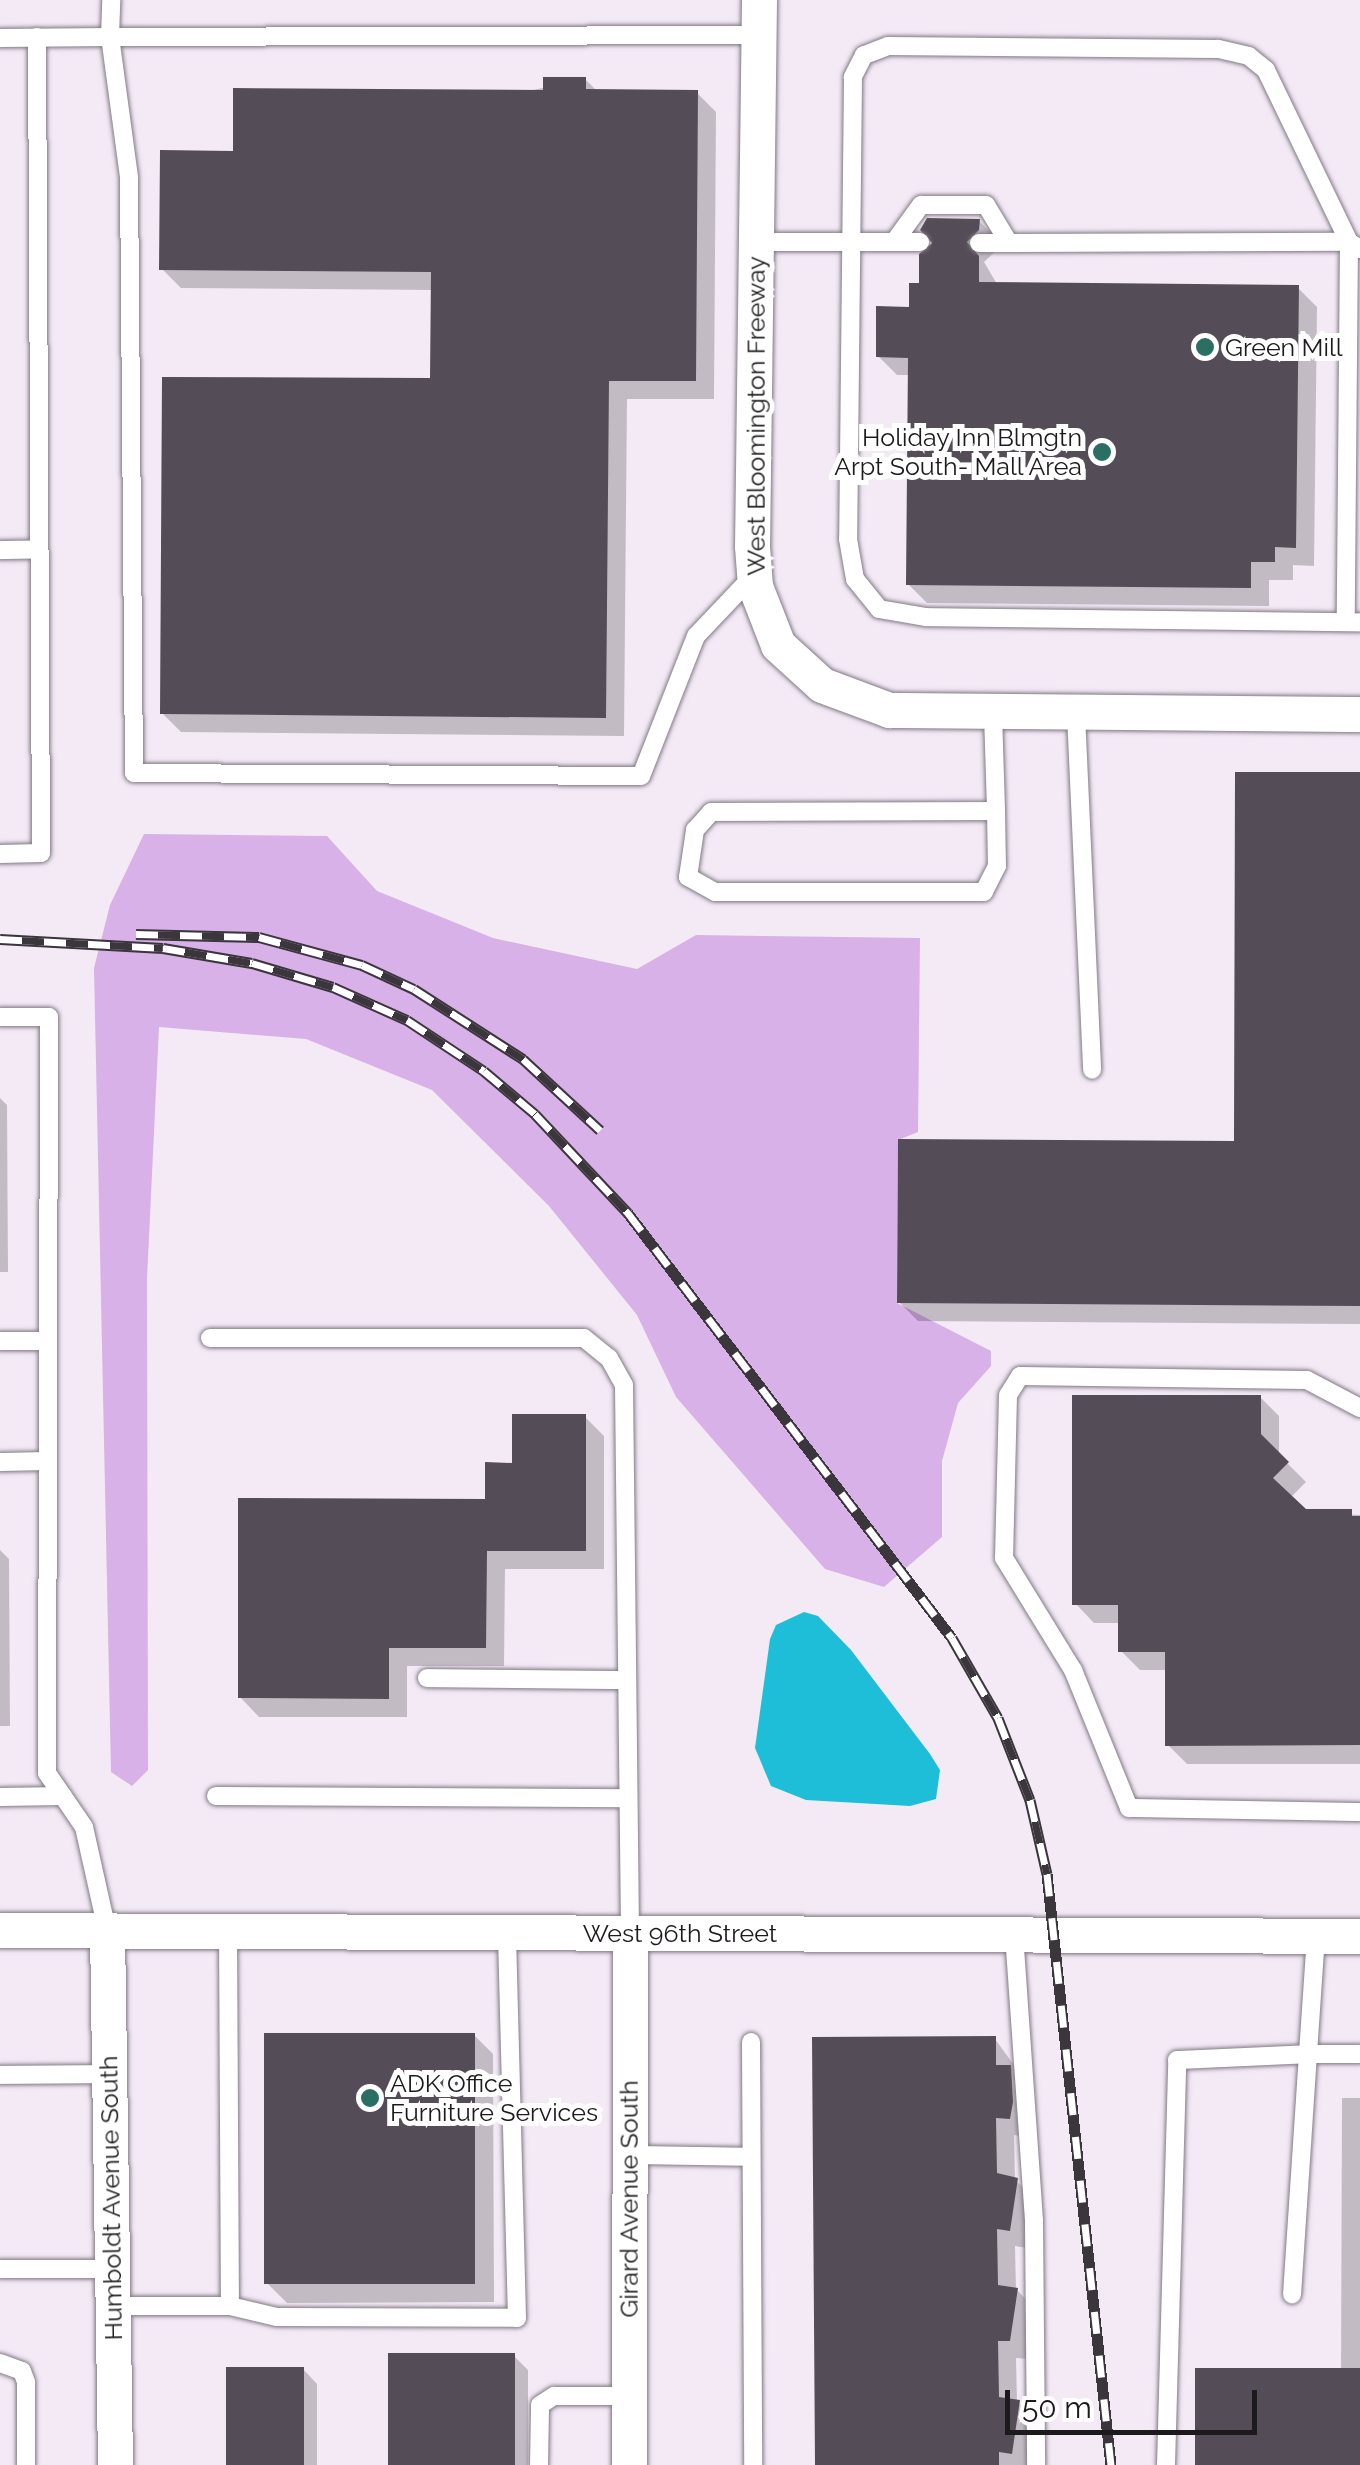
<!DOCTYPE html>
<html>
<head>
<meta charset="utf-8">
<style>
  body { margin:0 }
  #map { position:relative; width:1360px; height:2465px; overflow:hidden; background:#f3eaf6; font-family:Raleway,sans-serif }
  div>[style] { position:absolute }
  .green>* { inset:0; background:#d7b1e7 }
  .water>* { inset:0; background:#1ebed8 }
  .shadow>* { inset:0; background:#0003 }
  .building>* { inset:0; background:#544d57; transform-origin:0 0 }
  .roads { filter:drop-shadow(0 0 2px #817984) drop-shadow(0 0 2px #817984) }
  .lane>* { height:18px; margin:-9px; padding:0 9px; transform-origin:9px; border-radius:9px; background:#fff }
  .street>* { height:35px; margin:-17.5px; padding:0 17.5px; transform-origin:17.5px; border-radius:17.5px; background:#fff }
  .rail>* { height:11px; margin-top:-5.5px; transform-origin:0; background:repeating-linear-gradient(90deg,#fff 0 22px,#3a363c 0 44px); box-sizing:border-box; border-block:2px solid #3a363c }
  .dots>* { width:28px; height:28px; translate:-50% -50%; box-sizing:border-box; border:5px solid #fff; border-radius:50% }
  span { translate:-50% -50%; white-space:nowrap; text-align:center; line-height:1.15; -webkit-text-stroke:10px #fff; paint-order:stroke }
  .poi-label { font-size:25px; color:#1d1a1e }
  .left { translate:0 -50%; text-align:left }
  .right { translate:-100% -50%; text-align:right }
  .street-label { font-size:25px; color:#1d1a1e }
  .scale { position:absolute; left:1005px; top:2390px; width:252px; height:45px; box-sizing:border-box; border:5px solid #1d1a1e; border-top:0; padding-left:12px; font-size:30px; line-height:35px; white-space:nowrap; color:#1d1a1e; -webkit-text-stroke:8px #fff; paint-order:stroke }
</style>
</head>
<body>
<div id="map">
  <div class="green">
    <div style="clip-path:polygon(144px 834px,327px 836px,377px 891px,493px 938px,637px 969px,696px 935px,920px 938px,918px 1132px,898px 1140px,897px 1303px,991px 1351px,991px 1366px,958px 1403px,942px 1461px,942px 1537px,884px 1587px,825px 1569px,676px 1397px,637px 1315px,549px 1206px,432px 1090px,306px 1039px,159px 1027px,147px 1279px,148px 1770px,132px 1786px,111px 1772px,94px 968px,110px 905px)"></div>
  </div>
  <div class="water">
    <div style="clip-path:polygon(804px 1612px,818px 1616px,851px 1650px,930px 1754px,940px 1770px,936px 1799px,910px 1806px,806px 1800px,771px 1786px,755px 1748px,770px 1639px,776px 1625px)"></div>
  </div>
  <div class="shadow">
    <div style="clip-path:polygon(585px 79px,598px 92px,697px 93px,716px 112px,714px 399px,627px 399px,624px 736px,181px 732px,162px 713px,433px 381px,433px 290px,181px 288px,162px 269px,235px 153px)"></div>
    <div style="clip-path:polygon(979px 221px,998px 240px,997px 250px,984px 262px,997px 284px,1298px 288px,1317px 307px,1314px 566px,1293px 565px,1293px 580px,1269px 580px,1269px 606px,927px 603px,908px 584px,911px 375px,897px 375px,878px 356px,922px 285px)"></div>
    <div style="clip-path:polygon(1360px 774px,1360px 1324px,918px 1321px,899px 1302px,1237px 1144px)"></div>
    <div style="clip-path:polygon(0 1098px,7px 1105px,8px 1272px,0 1272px)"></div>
    <div style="clip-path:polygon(1260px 1397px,1279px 1416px,1279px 1455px,1306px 1482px,1290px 1498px,1304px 1512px,1360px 1515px,1360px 1764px,1187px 1764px,1168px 1745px,1168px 1670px,1140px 1670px,1121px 1651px,1121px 1623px,1094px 1623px,1075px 1603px)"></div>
    <div style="clip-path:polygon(585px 1417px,604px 1436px,604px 1569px,505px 1569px,504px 1666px,407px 1666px,407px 1717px,259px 1717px,240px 1697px,487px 1502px,515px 1465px)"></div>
    <div style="clip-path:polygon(0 1550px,9px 1559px,10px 1726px,0 1726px)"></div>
    <div style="clip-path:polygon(474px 2035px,493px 2054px,494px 2302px,287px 2303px,268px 2284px)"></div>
    <div style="clip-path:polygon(995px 2039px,1029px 2086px,1029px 2137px,1014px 2135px,1015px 2180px,1036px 2200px,1028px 2248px,1015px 2246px,1016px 2289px,1036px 2310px,1028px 2359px,1016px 2358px,1017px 2402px,1038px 2421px,1031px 2465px,817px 2465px)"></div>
    <div style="clip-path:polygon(1342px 2098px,1360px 2098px,1360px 2465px,1197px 2465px,1341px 2371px)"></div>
    <div style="clip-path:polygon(514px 2356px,528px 2370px,528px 2465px,391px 2465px)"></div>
    <div style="clip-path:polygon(303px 2369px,317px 2384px,317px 2465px,228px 2465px)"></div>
  </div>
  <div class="building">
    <div style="clip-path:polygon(543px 77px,586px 77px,586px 89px,698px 90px,696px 381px,609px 381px,606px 718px,160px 714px,162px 377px,430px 378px,431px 272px,159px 270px,160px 150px,233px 151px,233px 88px,543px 90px)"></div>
    <div style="clip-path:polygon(927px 218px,980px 219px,979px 230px,967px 242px,979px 256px,979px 282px,1299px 285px,1296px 548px,1275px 547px,1275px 562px,1251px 562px,1251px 588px,906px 585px,908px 358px,876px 357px,876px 306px,909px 307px,909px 283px,919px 283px,919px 254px,932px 243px,920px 230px)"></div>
    <div style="clip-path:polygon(1235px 772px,1360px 772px,1360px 1306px,897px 1303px,898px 1139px,1234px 1141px)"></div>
    <div style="clip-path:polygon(1072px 1395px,1261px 1395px,1261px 1434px,1289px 1462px,1273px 1478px,1306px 1509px,1352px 1509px,1352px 1516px,1360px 1516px,1360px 1745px,1165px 1746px,1165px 1652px,1118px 1652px,1118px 1605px,1072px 1605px)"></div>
    <div style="clip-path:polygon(512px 1414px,586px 1414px,586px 1551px,487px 1551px,486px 1648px,389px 1648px,389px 1699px,238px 1698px,238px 1498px,485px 1499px,485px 1462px,512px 1463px)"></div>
    <div style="left:475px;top:2033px;width:251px;height:211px;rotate:90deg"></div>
    <div style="clip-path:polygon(996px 2036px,996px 2065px,1011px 2065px,1013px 2102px,1010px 2119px,996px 2118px,997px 2173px,1018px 2178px,1010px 2231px,997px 2229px,998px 2285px,1018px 2288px,1010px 2341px,998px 2341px,999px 2397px,1020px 2400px,1012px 2454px,999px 2452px,999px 2465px,815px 2465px,812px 2037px)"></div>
    <div style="left:388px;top:2353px;width:127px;height:112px"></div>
    <div style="left:226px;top:2367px;width:78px;height:98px"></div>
    <div style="left:1195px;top:2368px;width:165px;height:97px"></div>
  </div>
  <div class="roads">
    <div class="lane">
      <div style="left:0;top:38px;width:110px;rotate:-0.5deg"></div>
      <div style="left:110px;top:37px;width:37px;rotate:-88deg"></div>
      <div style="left:756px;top:242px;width:138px"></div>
      <div style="left:894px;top:242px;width:46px;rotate:-53.9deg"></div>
      <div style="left:921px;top:205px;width:65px"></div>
      <div style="left:986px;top:205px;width:44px;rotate:58.8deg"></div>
      <div style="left:1009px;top:243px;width:340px;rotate:-0.2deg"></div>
      <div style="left:1349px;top:242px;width:380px;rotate:90.5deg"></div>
      <div style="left:894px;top:242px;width:26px"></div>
      <div style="left:979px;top:243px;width:30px"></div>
      <div style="left:1360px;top:249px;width:13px;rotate:-148deg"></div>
      <div style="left:1349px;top:242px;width:191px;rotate:-115.8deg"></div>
      <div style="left:1266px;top:70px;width:22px;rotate:-141deg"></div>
      <div style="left:1249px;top:56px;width:32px;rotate:-167deg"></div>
      <div style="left:1218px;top:49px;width:330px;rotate:-179.5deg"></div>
      <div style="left:888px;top:46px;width:26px;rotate:159deg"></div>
      <div style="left:864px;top:55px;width:25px;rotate:117deg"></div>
      <div style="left:853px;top:77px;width:462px;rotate:90.6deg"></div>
      <div style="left:848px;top:539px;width:41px;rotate:80.1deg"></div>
      <div style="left:855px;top:579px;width:38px;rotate:51deg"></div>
      <div style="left:879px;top:609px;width:48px;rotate:9.7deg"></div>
      <div style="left:926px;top:617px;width:434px;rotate:0.7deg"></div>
      <div style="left:0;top:550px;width:39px;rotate:-1deg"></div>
      <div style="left:752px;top:577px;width:81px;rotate:133.5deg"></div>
      <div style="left:696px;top:636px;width:150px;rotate:111.4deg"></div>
      <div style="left:641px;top:776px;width:507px;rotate:-179.66deg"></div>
      <div style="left:134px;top:773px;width:596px;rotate:-90.48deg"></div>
      <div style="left:129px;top:177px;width:141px;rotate:-97.7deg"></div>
      <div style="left:110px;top:37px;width:649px;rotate:-0.18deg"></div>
      <div style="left:993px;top:714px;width:97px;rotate:88.2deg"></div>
      <div style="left:996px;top:811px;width:55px;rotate:89deg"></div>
      <div style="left:997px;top:866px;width:29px;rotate:117deg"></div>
      <div style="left:984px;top:892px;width:269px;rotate:180deg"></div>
      <div style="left:715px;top:892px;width:31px;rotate:-151deg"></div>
      <div style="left:688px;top:877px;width:48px;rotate:-81.5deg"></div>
      <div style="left:695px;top:830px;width:24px;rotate:-48deg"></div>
      <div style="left:711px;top:812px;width:285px;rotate:-0.2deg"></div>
      <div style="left:1076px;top:714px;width:356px;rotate:87.4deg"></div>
      <div style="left:0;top:854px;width:41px;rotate:-1.4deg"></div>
      <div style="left:41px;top:853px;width:816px;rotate:-90.28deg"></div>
      <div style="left:0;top:1017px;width:49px"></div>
      <div style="left:49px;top:1017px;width:756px;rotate:90.15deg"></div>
      <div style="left:47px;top:1773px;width:65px;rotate:55.6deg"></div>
      <div style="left:84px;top:1827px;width:106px;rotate:77.4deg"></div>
      <div style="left:210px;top:1338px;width:374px"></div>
      <div style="left:584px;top:1338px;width:32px;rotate:39deg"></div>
      <div style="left:609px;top:1358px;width:31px;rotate:61deg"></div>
      <div style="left:624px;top:1385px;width:548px;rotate:89.37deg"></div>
      <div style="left:0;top:1341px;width:48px"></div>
      <div style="left:1360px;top:1408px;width:60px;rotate:-152.2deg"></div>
      <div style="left:1307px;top:1380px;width:287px;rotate:-179.2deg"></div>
      <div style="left:1020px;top:1376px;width:22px;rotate:122deg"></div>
      <div style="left:1008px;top:1395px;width:163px;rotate:91.4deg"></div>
      <div style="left:1004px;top:1558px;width:132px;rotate:58.4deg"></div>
      <div style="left:1073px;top:1670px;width:149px;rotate:67.9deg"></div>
      <div style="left:1129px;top:1808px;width:231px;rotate:1deg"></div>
      <div style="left:0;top:1462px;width:48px;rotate:-1.2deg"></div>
      <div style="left:427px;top:1678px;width:200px;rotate:0.6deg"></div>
      <div style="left:216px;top:1796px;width:412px;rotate:0.3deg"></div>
      <div style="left:0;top:1797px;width:63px;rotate:-0.9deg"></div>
      <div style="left:228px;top:1931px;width:375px;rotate:89.7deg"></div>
      <div style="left:230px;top:2306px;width:48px;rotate:13.2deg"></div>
      <div style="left:277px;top:2317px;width:240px;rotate:0.2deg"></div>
      <div style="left:517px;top:2318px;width:386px;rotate:-91.5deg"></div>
      <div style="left:1014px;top:1934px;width:288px;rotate:86deg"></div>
      <div style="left:1034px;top:2221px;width:244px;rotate:89.5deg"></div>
      <div style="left:1316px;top:1936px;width:118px;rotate:93.9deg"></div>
      <div style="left:1308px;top:2054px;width:52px"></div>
      <div style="left:751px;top:2042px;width:423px;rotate:89.7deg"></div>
      <div style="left:0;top:2075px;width:109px;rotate:-0.5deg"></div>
      <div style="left:629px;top:2155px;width:122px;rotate:0.9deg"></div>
      <div style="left:0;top:2269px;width:112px"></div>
      <div style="left:112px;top:2306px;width:118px"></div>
      <div style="left:0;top:2363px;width:23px;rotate:20deg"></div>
      <div style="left:22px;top:2371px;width:12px;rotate:70deg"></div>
      <div style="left:26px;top:2382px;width:83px;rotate:90deg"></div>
      <div style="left:539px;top:2465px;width:60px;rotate:-89deg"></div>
      <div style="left:540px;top:2405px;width:17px;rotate:-33deg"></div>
      <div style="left:554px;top:2396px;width:75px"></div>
      <div style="left:1166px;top:2465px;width:405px;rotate:-88.4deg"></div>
      <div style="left:1177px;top:2060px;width:131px;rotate:-2.6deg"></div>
      <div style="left:1308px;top:2054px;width:241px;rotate:93.8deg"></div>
    </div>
    <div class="street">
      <div style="left:759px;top:0;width:546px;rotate:90.73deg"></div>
      <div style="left:752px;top:546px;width:40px;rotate:85.7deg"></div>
      <div style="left:755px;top:586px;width:63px;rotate:68.7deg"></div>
      <div style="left:778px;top:645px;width:59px;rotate:42.3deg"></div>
      <div style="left:822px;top:685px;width:72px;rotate:20.5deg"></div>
      <div style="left:889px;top:710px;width:471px;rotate:0.5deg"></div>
      <div style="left:0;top:1930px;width:1360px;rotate:0.25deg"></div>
      <div style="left:107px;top:1930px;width:535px;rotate:89.14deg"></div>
      <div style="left:629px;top:2465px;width:532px;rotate:-89.89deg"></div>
    </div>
  </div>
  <div class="rail">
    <div style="left:136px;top:934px;width:123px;rotate:1.4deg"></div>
    <div style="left:259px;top:937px;width:107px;rotate:15.2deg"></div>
    <div style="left:362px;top:965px;width:57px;rotate:24.8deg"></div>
    <div style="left:414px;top:989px;width:130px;rotate:32.7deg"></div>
    <div style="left:523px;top:1059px;width:105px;rotate:42.7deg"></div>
    <div style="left:0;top:939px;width:163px;rotate:3.2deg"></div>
    <div style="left:163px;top:948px;width:90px;rotate:9.6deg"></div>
    <div style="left:252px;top:963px;width:84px;rotate:16.5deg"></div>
    <div style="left:333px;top:987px;width:81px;rotate:24deg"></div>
    <div style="left:407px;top:1020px;width:92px;rotate:33.5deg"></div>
    <div style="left:484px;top:1071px;width:67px;rotate:40.1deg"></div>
    <div style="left:535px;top:1114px;width:136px;rotate:46.8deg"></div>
    <div style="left:628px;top:1213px;width:534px;rotate:52.68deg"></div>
    <div style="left:952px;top:1638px;width:92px;rotate:60.1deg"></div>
    <div style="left:998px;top:1718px;width:88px;rotate:68.7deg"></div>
    <div style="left:1030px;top:1800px;width:76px;rotate:77.1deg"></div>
    <div style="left:1047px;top:1874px;width:594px;rotate:83.82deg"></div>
  </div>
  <div class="dots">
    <div style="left:1205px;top:347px;background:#2a6f62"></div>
    <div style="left:1102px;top:452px;background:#2a6f62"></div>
    <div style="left:370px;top:2098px;background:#2a6f62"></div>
  </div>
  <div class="poi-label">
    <span class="left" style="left:1225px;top:347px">Green Mill</span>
    <span class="right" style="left:1082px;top:452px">Holiday Inn Blmgtn<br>Arpt South- Mall Area</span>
    <span class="left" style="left:390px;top:2098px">ADK Office<br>Furniture Services</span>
  </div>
  <div class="street-label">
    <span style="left:756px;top:416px;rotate:-90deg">West Bloomington Freeway</span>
    <span style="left:680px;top:1933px">West 96th Street</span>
    <span style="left:111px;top:2198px;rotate:-91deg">Humboldt Avenue South</span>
    <span style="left:629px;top:2199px;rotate:-90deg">Girard Avenue South</span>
  </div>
  <div class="scale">50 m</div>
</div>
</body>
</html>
